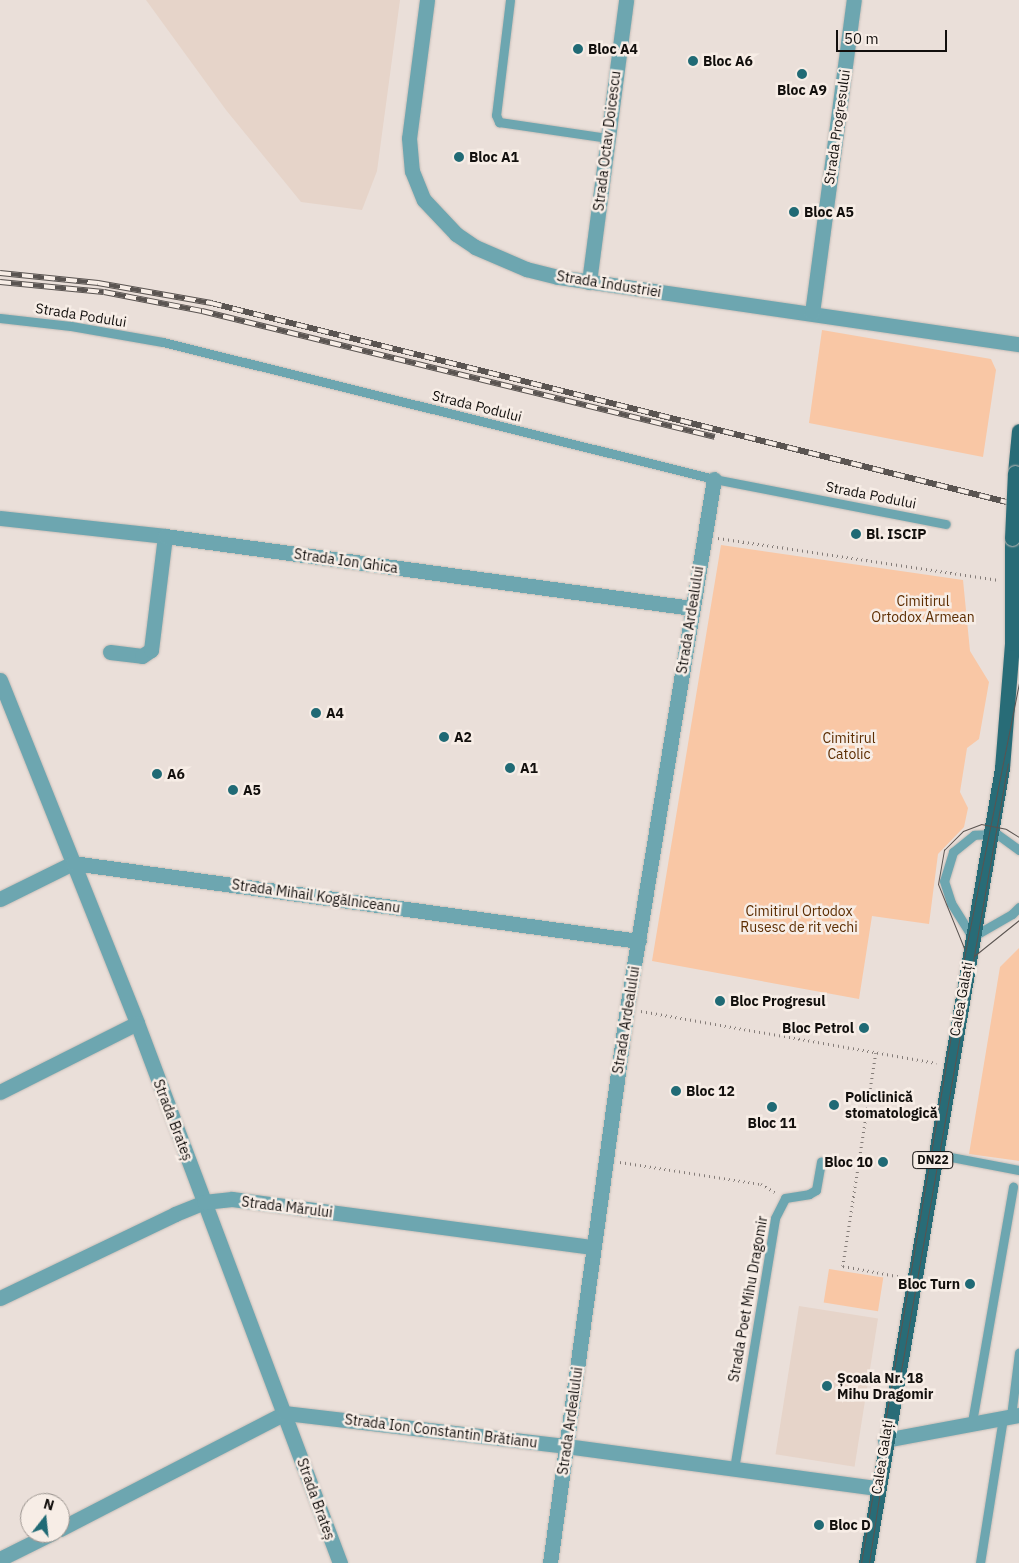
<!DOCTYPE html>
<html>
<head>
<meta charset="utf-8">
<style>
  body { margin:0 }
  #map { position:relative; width:1019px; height:1563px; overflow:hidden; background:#eadfd9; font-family:"IBM Plex Sans",sans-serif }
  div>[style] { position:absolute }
  .built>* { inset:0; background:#e6d4c9; transform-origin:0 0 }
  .green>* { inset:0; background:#f9c7a5; transform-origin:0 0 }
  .path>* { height:2.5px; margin-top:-1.25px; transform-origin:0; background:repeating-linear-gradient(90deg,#857d79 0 1px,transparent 0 5px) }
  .roads { filter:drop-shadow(0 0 1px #c7beb8) drop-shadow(0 0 1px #c7beb8) }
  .service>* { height:9px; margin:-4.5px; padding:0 4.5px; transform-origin:4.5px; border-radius:4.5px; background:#6da6b0 }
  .minor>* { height:15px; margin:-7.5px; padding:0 7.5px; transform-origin:7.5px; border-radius:7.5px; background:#6da6b0 }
  .tertiary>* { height:15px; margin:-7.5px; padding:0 7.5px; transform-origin:7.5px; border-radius:7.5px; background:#6da6b0 }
  .primary>* { height:15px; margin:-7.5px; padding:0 7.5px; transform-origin:7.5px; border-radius:7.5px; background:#286c77 }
  .tram>* { height:1px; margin:-0.5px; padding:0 0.5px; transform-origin:0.5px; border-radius:0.5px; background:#5a5451 }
  .rail>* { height:5.5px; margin-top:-2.75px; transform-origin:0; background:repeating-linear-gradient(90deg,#f7ede6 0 11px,#5a5451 0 22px); box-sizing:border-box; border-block:1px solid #5a5451 }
  .bridges { filter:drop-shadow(0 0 1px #c7beb8) drop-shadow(0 0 1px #c7beb8) }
  .primary-bridge>* { height:15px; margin:-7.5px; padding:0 7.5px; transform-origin:7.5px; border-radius:7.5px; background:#286c77 }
  .dots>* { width:14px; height:14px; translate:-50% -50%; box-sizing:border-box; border:2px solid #f7ede6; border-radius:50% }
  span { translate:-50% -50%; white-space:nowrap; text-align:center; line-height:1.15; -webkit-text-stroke:5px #f7ede6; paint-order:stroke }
  .shield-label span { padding:1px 4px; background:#f7ede6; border:1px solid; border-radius:4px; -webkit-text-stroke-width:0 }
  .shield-label { font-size:12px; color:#120f0d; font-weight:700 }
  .poi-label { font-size:14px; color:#120f0d; font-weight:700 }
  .left { translate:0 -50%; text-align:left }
  .right { translate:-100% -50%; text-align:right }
  .street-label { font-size:14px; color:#120f0d }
  .park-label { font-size:14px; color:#5c2d02 }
  .north { position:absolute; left:20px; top:1493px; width:50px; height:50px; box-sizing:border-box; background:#f7ede6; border:1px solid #9b948f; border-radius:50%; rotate:16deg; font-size:14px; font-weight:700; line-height:20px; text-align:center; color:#120f0d }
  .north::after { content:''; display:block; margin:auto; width:18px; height:22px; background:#206a75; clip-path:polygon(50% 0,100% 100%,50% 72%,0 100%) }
  .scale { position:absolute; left:836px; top:30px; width:111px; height:22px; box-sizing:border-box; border:2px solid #120f0d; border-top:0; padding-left:6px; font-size:15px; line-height:18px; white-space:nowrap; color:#120f0d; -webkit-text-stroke:4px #f7ede6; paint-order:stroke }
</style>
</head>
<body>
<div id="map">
  <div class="built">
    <div style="clip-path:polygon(146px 0,400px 0,377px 171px,362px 210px,301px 202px,226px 110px)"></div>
    <div style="left:799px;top:1306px;width:80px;height:150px;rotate:9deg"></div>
  </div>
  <div class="green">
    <div style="clip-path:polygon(822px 330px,991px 359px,996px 370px,983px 457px,809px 423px)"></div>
    <div style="clip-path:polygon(721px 545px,963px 580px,970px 651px,989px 682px,979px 739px,967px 748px,960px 792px,968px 808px,964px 827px,938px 854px,929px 924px,872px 916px,859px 999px,652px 961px)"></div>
    <div style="clip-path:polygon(1019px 948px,1019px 1161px,969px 1154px,1000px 967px)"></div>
    <div style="left:829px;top:1269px;width:55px;height:34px;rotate:9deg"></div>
  </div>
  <div class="path">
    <div style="left:718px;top:538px;width:284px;rotate:8.5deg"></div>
    <div style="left:641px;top:1011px;width:300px;rotate:10deg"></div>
    <div style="left:876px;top:1053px;width:216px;rotate:98.8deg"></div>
    <div style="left:843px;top:1266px;width:60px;rotate:10.6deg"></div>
    <div style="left:620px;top:1162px;width:143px;rotate:8.9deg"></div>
    <div style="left:761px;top:1184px;width:16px;rotate:30deg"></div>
  </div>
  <div class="roads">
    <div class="service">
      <div style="left:510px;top:0;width:116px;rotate:96.9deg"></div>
      <div style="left:496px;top:115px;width:8px;rotate:67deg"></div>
      <div style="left:499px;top:122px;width:109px;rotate:8.4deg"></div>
      <div style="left:0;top:318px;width:71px;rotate:6.4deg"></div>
      <div style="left:71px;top:326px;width:93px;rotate:9.9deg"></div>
      <div style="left:163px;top:342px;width:568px;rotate:13.96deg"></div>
      <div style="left:714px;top:479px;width:236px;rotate:11deg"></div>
      <div style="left:1019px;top:850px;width:27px;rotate:-144deg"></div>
      <div style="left:997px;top:834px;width:23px;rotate:178deg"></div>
      <div style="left:974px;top:835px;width:27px;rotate:141deg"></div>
      <div style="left:953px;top:852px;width:30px;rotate:107deg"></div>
      <div style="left:944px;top:881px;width:23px;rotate:72deg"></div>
      <div style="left:951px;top:903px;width:40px;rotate:58deg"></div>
      <div style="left:972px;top:937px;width:46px;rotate:-29.9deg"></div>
      <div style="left:1012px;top:914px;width:10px;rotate:-45deg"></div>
      <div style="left:935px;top:1154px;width:86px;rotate:10.8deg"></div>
      <div style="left:1011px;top:1416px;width:64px;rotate:-82.8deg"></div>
      <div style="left:972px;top:1422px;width:239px;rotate:-80.1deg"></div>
      <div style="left:734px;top:1469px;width:254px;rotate:-80.7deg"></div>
      <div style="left:775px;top:1218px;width:22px;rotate:-63deg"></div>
      <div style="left:785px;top:1198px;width:24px;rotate:-9deg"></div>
      <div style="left:809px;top:1194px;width:8px;rotate:-30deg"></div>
      <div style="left:816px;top:1190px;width:29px;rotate:-80deg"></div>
      <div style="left:980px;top:1563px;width:148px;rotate:-81deg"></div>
    </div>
    <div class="minor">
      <div style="left:427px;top:0;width:139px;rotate:97.4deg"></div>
      <div style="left:409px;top:138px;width:33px;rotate:85deg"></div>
      <div style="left:412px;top:171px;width:31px;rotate:68deg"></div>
      <div style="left:424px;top:200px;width:47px;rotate:46.7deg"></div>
      <div style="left:456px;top:234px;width:23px;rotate:34deg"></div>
      <div style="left:475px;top:247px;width:56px;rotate:23.3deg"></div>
      <div style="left:526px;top:269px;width:33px;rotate:14deg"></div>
      <div style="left:558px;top:277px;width:466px;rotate:8.3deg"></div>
      <div style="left:589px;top:282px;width:284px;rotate:-82.5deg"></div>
      <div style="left:812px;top:313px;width:316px;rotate:-82.4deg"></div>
      <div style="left:110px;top:652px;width:32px;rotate:7deg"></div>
      <div style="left:142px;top:656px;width:11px;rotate:-34deg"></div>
      <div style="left:151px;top:650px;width:115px;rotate:-83deg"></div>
      <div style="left:0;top:680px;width:369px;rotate:68.2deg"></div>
      <div style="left:137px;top:1023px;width:577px;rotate:69.4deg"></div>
      <div style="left:0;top:899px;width:81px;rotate:-26.3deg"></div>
      <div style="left:73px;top:863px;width:571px;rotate:7.85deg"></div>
      <div style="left:0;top:1092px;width:153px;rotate:-26.7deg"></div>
      <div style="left:0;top:1298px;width:194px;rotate:-25.6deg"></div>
      <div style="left:175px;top:1214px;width:31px;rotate:-22deg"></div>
      <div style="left:204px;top:1202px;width:28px;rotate:-6deg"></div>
      <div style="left:232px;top:1199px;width:364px;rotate:7.6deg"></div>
      <div style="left:885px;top:1440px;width:136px;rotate:-10.6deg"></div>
      <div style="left:60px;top:1529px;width:253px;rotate:-27.3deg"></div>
      <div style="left:285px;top:1413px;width:283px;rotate:6.7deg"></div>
      <div style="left:566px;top:1446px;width:314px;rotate:7.7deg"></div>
      <div style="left:0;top:1559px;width:58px;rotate:-26.6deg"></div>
      <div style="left:550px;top:1563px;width:560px;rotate:-82.1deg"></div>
      <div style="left:627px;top:1008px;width:536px;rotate:-80.66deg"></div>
    </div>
    <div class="tertiary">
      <div style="left:0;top:518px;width:166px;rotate:6.2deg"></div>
      <div style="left:165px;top:536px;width:532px;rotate:7.78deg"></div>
    </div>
    <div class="primary">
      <div style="left:1015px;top:473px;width:42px;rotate:-84.6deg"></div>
      <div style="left:866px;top:1563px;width:807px;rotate:-80.29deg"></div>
      <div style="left:1002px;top:768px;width:125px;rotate:-85.4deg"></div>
      <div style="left:1012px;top:643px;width:105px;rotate:-90deg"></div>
    </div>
  </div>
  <div class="tram">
    <div style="left:964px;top:948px;width:69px;rotate:-112.1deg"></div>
    <div style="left:938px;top:884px;width:35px;rotate:-80deg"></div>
    <div style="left:944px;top:850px;width:27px;rotate:-45deg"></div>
    <div style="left:963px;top:831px;width:19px;rotate:-21deg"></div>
    <div style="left:981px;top:824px;width:25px;rotate:11deg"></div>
    <div style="left:1006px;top:829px;width:15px;rotate:32deg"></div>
    <div style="left:974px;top:956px;width:58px;rotate:-38.7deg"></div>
    <div style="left:900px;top:1376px;width:622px;rotate:-80.01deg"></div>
    <div style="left:861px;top:1563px;width:619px;rotate:-80.32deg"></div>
    <div style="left:965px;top:953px;width:276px;rotate:-78.7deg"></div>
    <div style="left:869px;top:1563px;width:105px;rotate:-81.3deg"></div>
  </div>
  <div class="rail">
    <div style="left:0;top:273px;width:99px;rotate:5.8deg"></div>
    <div style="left:98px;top:283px;width:115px;rotate:10deg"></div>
    <div style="left:211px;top:303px;width:833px;rotate:14.04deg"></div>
    <div style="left:0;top:282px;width:104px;rotate:5.5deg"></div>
    <div style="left:104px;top:292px;width:100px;rotate:11deg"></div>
    <div style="left:202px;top:311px;width:528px;rotate:13.8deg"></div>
  </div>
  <div class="bridges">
    <div class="primary-bridge">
      <div style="left:1012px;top:538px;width:65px;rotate:-87.4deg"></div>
    </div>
  </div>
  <div class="dots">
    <div style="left:578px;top:49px;background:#206a75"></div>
    <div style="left:693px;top:61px;background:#206a75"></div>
    <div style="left:802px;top:74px;background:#206a75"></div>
    <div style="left:459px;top:157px;background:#206a75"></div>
    <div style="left:794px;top:212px;background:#206a75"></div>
    <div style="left:856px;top:534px;background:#206a75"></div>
    <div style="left:316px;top:713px;background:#206a75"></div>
    <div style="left:444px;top:737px;background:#206a75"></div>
    <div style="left:510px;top:768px;background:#206a75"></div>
    <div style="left:157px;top:774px;background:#206a75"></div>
    <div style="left:233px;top:790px;background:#206a75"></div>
    <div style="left:720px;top:1001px;background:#206a75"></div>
    <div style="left:864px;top:1028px;background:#206a75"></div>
    <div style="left:676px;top:1091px;background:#206a75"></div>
    <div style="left:834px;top:1105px;background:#206a75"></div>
    <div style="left:772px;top:1107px;background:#206a75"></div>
    <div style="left:883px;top:1162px;background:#206a75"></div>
    <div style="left:970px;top:1284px;background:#206a75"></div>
    <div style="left:827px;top:1386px;background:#206a75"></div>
    <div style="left:819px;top:1525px;background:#206a75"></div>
  </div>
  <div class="shield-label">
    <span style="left:933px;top:1160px">DN22</span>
  </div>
  <div class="poi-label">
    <span class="left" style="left:588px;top:49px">Bloc A4</span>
    <span class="left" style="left:703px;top:61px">Bloc A6</span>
    <span style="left:802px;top:90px">Bloc A9</span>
    <span class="left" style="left:469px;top:157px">Bloc A1</span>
    <span class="left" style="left:804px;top:212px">Bloc A5</span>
    <span class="left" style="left:866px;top:534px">Bl. ISCIP</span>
    <span class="left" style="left:326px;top:713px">A4</span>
    <span class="left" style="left:454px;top:737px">A2</span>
    <span class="left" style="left:520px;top:768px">A1</span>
    <span class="left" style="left:167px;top:774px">A6</span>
    <span class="left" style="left:243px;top:790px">A5</span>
    <span class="left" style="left:730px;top:1001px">Bloc Progresul</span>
    <span class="right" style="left:854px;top:1028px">Bloc Petrol</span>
    <span class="left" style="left:686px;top:1091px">Bloc 12</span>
    <span class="left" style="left:845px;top:1105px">Policlinică<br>stomatologică</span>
    <span style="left:772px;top:1123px">Bloc 11</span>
    <span class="right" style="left:873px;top:1162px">Bloc 10</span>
    <span class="right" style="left:960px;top:1284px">Bloc Turn</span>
    <span class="left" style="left:837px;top:1386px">Școala Nr. 18<br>Mihu Dragomir</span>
    <span class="left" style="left:829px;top:1525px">Bloc D</span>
  </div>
  <div class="street-label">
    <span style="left:837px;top:127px;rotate:-82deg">Strada Progresului</span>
    <span style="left:607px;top:141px;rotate:-83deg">Strada Octav Doicescu</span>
    <span style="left:609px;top:284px;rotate:9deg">Strada Industriei</span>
    <span style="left:81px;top:315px;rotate:9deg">Strada Podului</span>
    <span style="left:477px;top:406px;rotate:14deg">Strada Podului</span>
    <span style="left:871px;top:495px;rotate:11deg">Strada Podului</span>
    <span style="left:346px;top:561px;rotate:8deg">Strada Ion Ghica</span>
    <span style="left:690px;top:620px;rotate:-81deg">Strada Ardealului</span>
    <span style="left:316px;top:896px;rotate:8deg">Strada Mihail Kogălniceanu</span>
    <span style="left:961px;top:999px;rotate:-80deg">Calea Galați</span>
    <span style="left:626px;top:1020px;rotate:-81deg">Strada Ardealului</span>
    <span style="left:173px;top:1120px;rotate:69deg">Strada Brateș</span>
    <span style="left:287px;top:1207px;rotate:7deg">Strada Mărului</span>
    <span style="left:748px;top:1299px;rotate:-80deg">Strada Poet Mihu Dragomir</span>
    <span style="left:570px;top:1421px;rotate:-82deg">Strada Ardealului</span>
    <span style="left:441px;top:1431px;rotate:7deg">Strada Ion Constantin Brătianu</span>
    <span style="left:882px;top:1457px;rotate:-81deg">Calea Galați</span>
    <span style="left:316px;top:1499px;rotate:70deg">Strada Brateș</span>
  </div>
  <div class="park-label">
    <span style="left:923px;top:609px">Cimitirul<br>Ortodox Armean</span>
    <span style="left:849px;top:746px">Cimitirul<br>Catolic</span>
    <span style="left:799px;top:919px">Cimitirul Ortodox<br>Rusesc de rit vechi</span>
  </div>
  <div class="north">N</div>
  <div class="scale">50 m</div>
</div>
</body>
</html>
